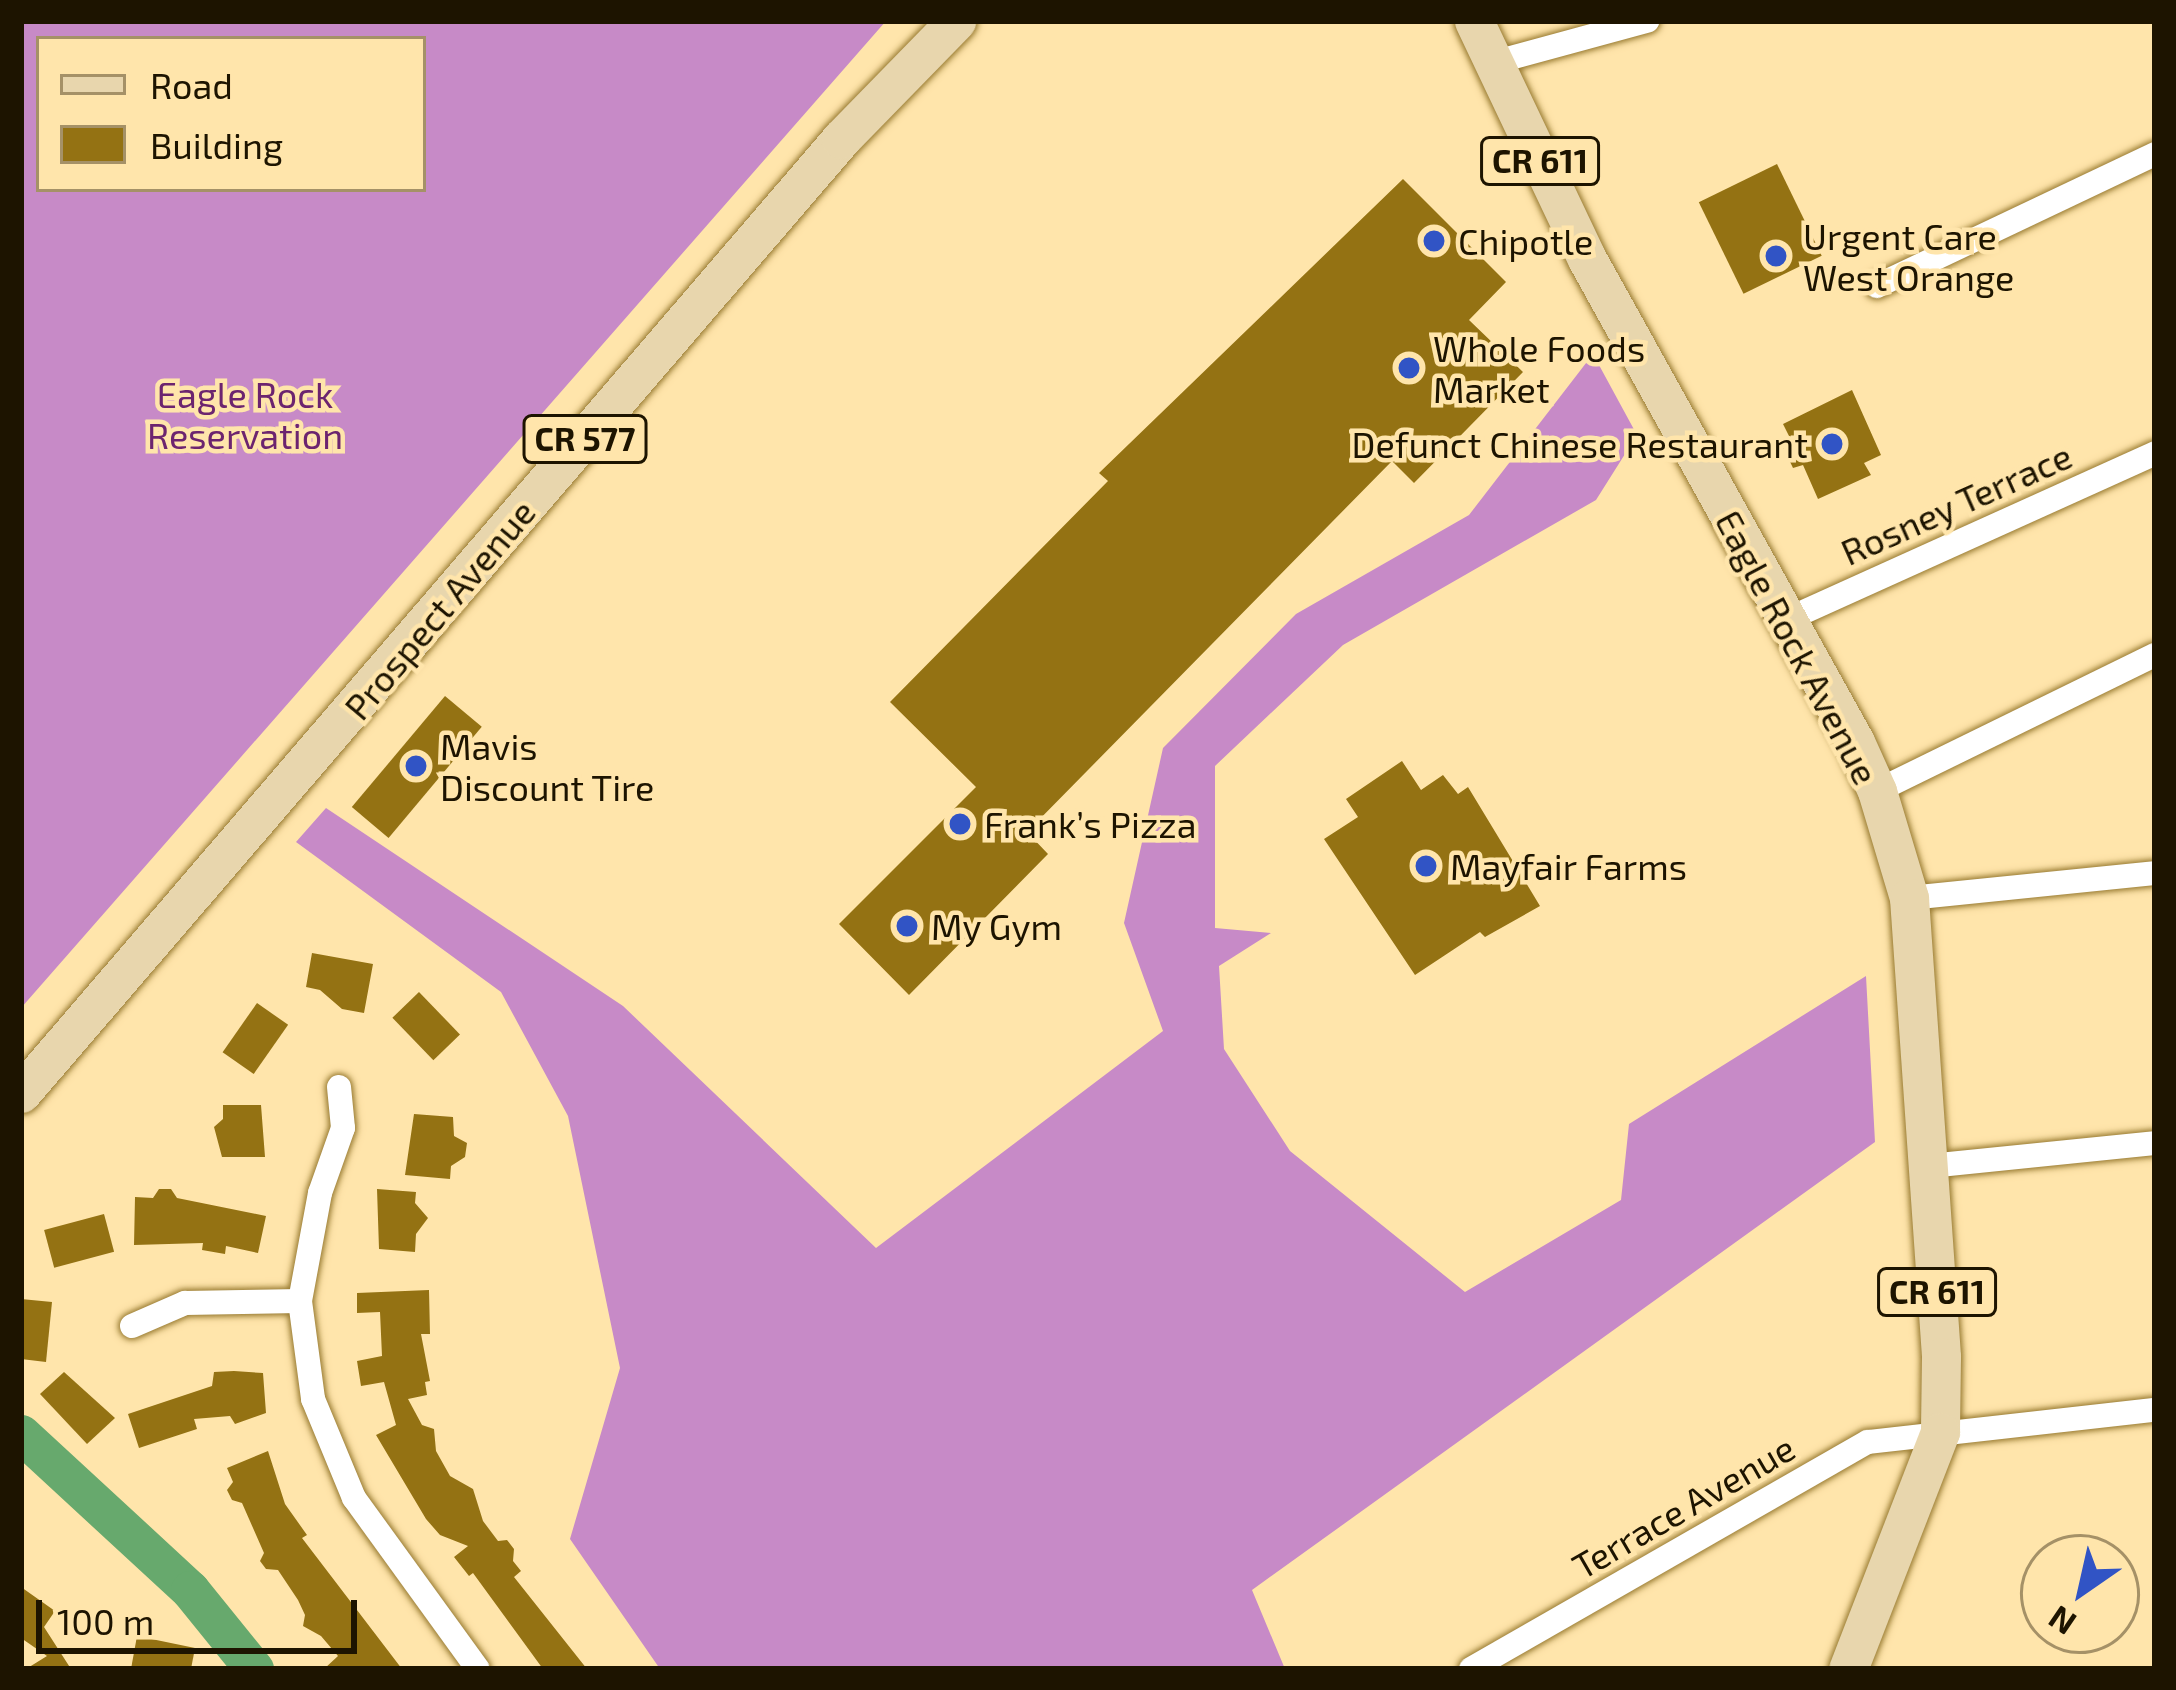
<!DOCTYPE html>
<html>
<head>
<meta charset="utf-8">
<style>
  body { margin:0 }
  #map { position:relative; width:2176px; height:1690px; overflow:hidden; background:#ffe5ab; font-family:"Exo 2",sans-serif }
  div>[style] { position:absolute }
  .forest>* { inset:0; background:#c78ac7 }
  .river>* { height:39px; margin:-19.5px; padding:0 19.5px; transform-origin:19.5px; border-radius:19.5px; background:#67a96d }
  .building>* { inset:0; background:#947213; transform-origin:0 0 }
  .roads { filter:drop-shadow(0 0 3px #987a30) drop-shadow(0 0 3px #987a30) }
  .minor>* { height:24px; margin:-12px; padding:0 12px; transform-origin:12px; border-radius:12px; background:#fff }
  .primary>* { height:39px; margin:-19.5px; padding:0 19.5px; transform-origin:19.5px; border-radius:19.5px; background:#e8d6ad }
  .dots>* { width:33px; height:33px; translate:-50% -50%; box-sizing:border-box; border:6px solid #ffe5ab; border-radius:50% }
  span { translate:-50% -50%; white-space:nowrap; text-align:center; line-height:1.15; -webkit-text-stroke:9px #ffe5ab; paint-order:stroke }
  .shield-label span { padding:3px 9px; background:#ffe5ab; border:3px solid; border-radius:9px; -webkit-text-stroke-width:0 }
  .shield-label { font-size:33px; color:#1d1400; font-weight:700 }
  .poi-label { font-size:36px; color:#1d1400 }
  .left { translate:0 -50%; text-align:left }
  .right { translate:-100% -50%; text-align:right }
  .park-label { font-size:36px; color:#6c246f }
  .street-label { font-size:36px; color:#1d1400 }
  .frame { position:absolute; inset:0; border:24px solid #1d1400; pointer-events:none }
  .legend { position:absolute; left:36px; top:36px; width:390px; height:156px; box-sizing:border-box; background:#ffe5ab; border:3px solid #a59167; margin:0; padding:15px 21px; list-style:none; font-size:36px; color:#1d1400 }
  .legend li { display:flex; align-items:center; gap:24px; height:60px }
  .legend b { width:60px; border:3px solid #a59167 }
  .north { position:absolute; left:2020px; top:1534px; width:120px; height:120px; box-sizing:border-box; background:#ffe5ab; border:3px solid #a59167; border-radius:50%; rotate:214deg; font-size:33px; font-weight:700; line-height:48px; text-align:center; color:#1d1400 }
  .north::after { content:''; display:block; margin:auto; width:42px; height:54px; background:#3154c5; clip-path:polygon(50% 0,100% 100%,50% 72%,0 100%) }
  .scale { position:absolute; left:36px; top:1600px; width:321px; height:54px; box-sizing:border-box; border:6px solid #1d1400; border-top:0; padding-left:15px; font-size:36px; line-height:42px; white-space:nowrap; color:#1d1400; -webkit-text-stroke:9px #ffe5ab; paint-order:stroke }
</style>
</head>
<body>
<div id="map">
  <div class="forest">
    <div style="clip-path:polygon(evenodd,21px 21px,886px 21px,21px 1008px,21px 21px,39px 39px,423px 39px,423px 189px,39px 189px,39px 39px)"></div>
    <div style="clip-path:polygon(1593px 354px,1637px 435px,1596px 500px,1343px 645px,1215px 766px,1215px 928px,1271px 933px,1219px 966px,1224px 1049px,1290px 1151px,1465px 1292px,1621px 1200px,1629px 1124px,1866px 976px,1875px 1142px,1252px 1590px,1285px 1669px,660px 1669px,570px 1539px,620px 1368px,568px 1116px,501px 992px,296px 842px,326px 808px,623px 1006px,876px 1248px,1163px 1031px,1124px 923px,1163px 748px,1296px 614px,1469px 515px)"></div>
  </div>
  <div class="river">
    <div style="left:21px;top:1434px;width:230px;rotate:42.7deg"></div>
    <div style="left:190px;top:1590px;width:102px;rotate:51deg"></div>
  </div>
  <div class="building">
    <div style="left:1777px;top:164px;width:102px;height:87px;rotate:64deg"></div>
    <div style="clip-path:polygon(1403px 179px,1506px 282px,1469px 320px,1523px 372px,1414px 483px,1392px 461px,1027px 832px,1048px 854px,909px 995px,839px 924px,976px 787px,890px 702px,1108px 481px,1099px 473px)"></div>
    <div style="clip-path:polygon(1852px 390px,1881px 455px,1864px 463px,1871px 475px,1818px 499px,1803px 465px,1793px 468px,1783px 447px,1792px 442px,1783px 424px)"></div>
    <div style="left:445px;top:696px;width:48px;height:145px;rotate:40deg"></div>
    <div style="clip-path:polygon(1402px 761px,1421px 790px,1443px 775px,1458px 794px,1468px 787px,1540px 906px,1485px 937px,1480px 932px,1415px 975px,1324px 839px,1358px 817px,1346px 799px)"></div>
    <div style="clip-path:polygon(312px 953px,373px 964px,364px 1013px,342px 1009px,320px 990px,306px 987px)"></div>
    <div style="left:419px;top:992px;width:59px;height:37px;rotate:46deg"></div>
    <div style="left:257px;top:1003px;width:38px;height:60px;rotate:35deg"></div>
    <div style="clip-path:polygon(223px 1105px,261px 1105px,265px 1157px,222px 1157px,214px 1127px,223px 1119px)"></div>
    <div style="clip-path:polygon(414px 1114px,453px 1117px,454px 1136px,467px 1143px,465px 1157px,451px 1166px,450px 1179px,405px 1175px)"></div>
    <div style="clip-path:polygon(159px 1189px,171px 1189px,177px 1198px,266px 1216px,258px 1253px,226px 1246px,225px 1254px,202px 1250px,203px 1243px,134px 1245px,135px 1197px,153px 1198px)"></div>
    <div style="clip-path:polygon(377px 1189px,416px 1192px,415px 1203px,428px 1218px,416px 1234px,415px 1252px,379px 1249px)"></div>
    <div style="left:104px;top:1214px;width:39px;height:62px;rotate:75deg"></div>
    <div style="clip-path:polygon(429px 1290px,430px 1334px,421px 1334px,430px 1381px,425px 1382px,427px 1395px,408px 1399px,422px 1425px,434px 1429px,436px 1451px,450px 1476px,473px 1489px,483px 1521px,498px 1541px,507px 1540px,514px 1549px,513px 1561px,521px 1571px,514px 1577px,587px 1669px,543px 1669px,473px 1573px,469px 1576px,454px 1557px,468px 1546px,440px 1535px,426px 1519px,376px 1435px,396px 1425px,384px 1382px,361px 1386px,357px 1361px,382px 1356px,380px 1312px,357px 1313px,357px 1293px)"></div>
    <div style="clip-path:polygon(21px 1299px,52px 1302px,46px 1362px,21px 1359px)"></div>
    <div style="clip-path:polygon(234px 1371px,263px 1373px,266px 1413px,235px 1424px,230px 1416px,194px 1419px,197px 1429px,139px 1448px,128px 1414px,212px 1386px,214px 1372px)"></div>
    <div style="clip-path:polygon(64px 1372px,115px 1418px,87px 1444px,40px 1394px)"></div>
    <div style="clip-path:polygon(268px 1451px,285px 1504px,307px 1535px,302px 1538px,402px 1669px,324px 1669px,338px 1656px,321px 1636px,303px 1626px,305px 1615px,298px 1600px,278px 1570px,266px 1569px,260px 1561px,264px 1553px,242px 1503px,232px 1500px,227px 1490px,233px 1482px,227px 1468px)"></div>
    <div style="clip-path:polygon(21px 1587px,55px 1611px,44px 1627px,71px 1669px,26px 1669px,47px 1656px,21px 1638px)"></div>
    <div style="clip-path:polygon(137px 1636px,195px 1648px,191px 1669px,131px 1669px)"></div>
  </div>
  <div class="roads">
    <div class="minor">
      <div style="left:1492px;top:63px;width:161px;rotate:-15.2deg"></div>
      <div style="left:1877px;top:286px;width:308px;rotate:-25.4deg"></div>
      <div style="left:1788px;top:619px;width:403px;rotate:-24.3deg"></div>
      <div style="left:1877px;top:791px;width:309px;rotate:-26.1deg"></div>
      <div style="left:1909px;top:898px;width:247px;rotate:-5.8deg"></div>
      <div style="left:339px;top:1087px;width:41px;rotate:84.4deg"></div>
      <div style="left:343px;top:1128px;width:69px;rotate:109.5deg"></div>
      <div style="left:320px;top:1193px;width:110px;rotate:100.5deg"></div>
      <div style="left:300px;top:1301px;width:99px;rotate:82.4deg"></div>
      <div style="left:313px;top:1399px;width:107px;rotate:67.5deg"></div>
      <div style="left:354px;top:1498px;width:211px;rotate:54.1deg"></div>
      <div style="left:1929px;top:1166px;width:227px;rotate:-5.8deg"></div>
      <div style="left:132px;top:1326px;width:58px;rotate:-23.5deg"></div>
      <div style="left:185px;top:1303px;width:115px;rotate:-1deg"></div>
      <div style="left:1471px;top:1669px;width:457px;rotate:-29.8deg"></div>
      <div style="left:1868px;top:1442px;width:289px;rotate:-6.4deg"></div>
    </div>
    <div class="primary">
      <div style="left:1474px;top:21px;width:263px;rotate:64.6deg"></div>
      <div style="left:1587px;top:259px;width:552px;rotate:60.98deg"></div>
      <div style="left:1855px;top:742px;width:54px;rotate:65.8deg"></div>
      <div style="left:1877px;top:791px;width:112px;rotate:73.3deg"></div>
      <div style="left:1909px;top:898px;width:460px;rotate:86deg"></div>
      <div style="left:1941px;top:1357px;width:75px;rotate:90.8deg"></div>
      <div style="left:1940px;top:1432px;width:254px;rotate:111.2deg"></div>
      <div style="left:21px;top:1093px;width:1258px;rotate:-49.32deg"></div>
      <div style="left:841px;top:139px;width:165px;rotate:-45.7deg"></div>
    </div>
  </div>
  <div class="dots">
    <div style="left:1434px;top:241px;background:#3154c5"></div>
    <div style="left:1776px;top:256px;background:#3154c5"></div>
    <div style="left:1409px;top:368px;background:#3154c5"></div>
    <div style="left:1832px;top:444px;background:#3154c5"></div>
    <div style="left:416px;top:766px;background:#3154c5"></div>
    <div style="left:960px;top:824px;background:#3154c5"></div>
    <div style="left:1426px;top:866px;background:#3154c5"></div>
    <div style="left:907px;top:926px;background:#3154c5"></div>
  </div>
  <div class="shield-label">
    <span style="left:1540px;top:161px">CR 611</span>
    <span style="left:585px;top:439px">CR 577</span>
    <span style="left:1937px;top:1292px">CR 611</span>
  </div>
  <div class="poi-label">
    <span class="left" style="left:1803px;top:256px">Urgent Care<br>West Orange</span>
    <span class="left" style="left:1458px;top:241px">Chipotle</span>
    <span class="left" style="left:1433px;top:368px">Whole Foods<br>Market</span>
    <span class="right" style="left:1808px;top:444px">Defunct Chinese Restaurant</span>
    <span class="left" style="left:440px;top:766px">Mavis<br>Discount Tire</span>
    <span class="left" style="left:984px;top:824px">Frank’s Pizza</span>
    <span class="left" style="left:1450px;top:866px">Mayfair Farms</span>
    <span class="left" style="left:931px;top:926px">My Gym</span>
  </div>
  <div class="park-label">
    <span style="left:245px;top:414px">Eagle Rock<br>Reservation</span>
  </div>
  <div class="street-label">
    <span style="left:1956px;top:503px;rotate:-24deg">Rosney Terrace</span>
    <span style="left:439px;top:609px;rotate:-50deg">Prospect Avenue</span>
    <span style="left:1798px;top:647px;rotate:62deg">Eagle Rock Avenue</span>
    <span style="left:1683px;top:1506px;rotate:-30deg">Terrace Avenue</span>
  </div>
  <div class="frame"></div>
  <ul class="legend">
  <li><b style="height:15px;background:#e8d6ad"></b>Road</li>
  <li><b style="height:33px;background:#947213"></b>Building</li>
  </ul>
  <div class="north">N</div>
  <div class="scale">100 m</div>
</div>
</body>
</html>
